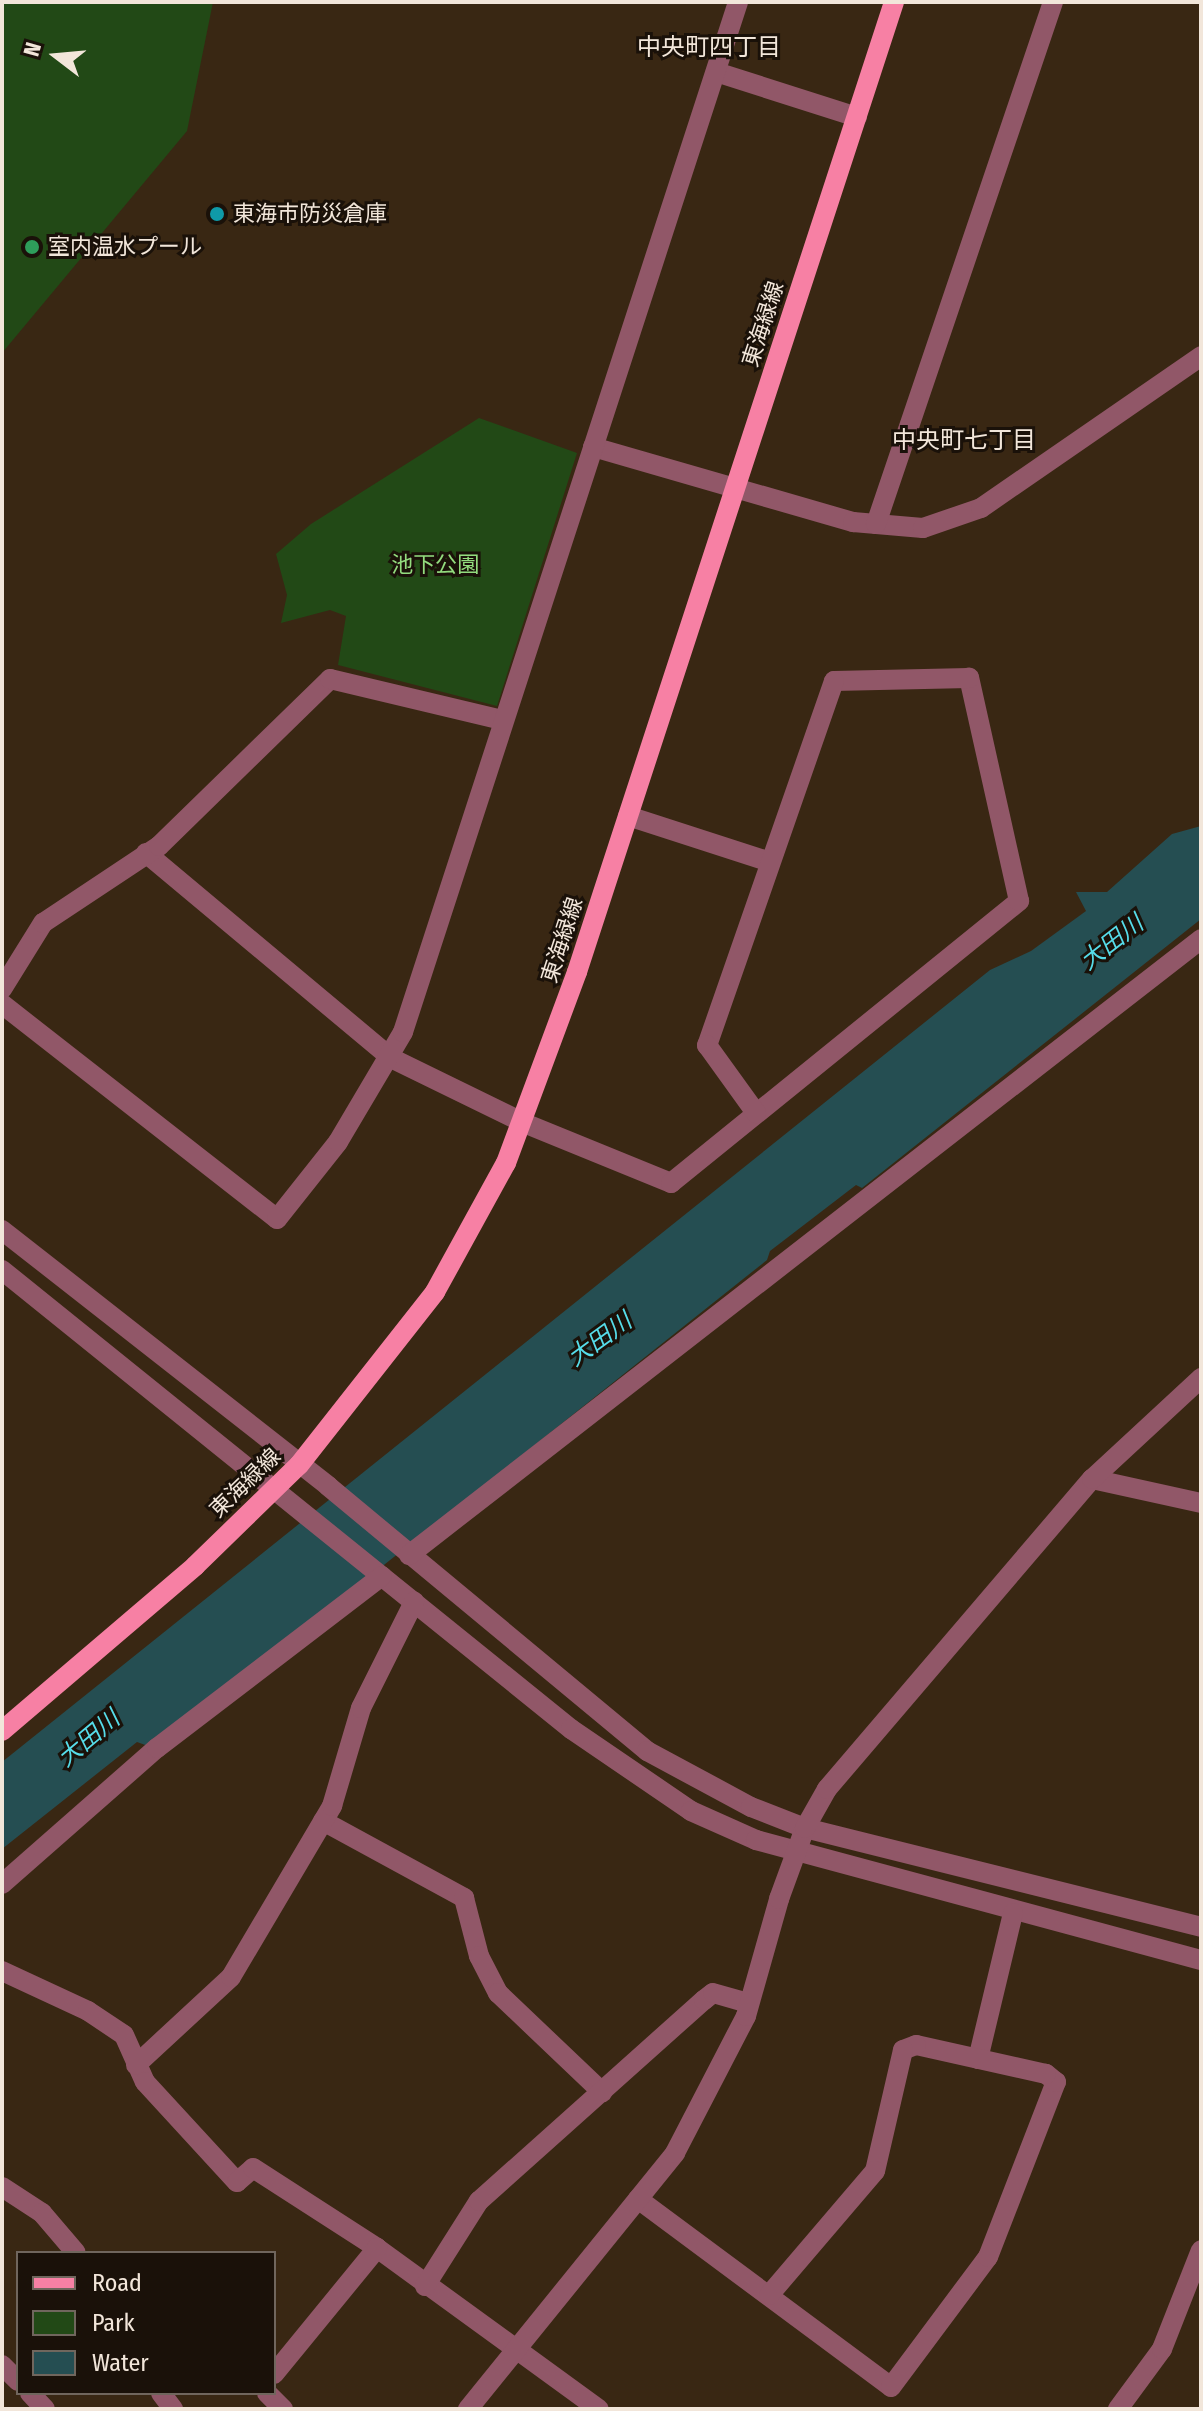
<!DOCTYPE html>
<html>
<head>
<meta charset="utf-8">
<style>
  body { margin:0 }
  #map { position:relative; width:1203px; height:2411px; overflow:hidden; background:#392713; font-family:"Fira Sans Condensed","Noto Sans JP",sans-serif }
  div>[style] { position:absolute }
  .green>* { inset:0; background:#224916 }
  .water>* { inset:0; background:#254e52 }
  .minor>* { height:20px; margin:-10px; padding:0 10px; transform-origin:10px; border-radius:10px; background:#915768 }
  .major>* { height:20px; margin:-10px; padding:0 10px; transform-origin:10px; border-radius:10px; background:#f780a4 }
  .dots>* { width:22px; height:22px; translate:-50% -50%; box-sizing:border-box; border:4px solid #1a1109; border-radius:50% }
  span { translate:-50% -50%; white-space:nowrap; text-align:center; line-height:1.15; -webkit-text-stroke:6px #1a1109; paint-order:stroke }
  .poi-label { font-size:22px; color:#f2e6da }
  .left { translate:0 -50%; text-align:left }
  .street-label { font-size:22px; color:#f2e6da }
  .park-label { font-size:22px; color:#93dc7e }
  .neighbourhood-label { font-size:24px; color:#f2e6da }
  .water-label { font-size:24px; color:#56dce9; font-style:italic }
  .frame { position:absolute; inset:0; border:4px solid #f2e6da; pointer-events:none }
  .legend { position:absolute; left:16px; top:2251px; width:260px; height:144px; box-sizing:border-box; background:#1a1109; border:2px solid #70665d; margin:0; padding:10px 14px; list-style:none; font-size:24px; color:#f2e6da }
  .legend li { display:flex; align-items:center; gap:16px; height:40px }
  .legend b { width:40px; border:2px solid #70665d }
  .north { position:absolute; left:16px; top:16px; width:80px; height:80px; -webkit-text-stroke:6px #1a1109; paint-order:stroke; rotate:286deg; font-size:22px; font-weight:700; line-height:32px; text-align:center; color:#f2e6da }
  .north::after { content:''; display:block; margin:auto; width:28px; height:36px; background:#f2e6da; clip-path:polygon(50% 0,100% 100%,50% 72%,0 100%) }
</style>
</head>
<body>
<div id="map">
  <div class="green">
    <div style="clip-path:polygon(2px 2px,213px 2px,187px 131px,2px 353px)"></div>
    <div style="clip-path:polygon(479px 418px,577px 453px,497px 706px,338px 665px,346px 616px,330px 610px,281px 623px,287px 595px,276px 554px,311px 524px)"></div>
  </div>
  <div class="water">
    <div style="clip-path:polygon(1201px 826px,1201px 919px,862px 1188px,856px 1185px,770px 1251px,767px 1260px,311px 1623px,148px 1746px,137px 1742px,2px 1849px,2px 1762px,990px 970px,1031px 951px,1086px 911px,1076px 892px,1107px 892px,1172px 834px)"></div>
  </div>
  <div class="minor">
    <div style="left:716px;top:72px;width:148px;rotate:17.7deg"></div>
    <div style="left:593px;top:447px;width:271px;rotate:16.1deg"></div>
    <div style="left:853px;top:522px;width:70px;rotate:4.9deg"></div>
    <div style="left:923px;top:528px;width:61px;rotate:-19deg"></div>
    <div style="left:981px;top:508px;width:267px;rotate:-34.6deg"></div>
    <div style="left:876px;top:524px;width:551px;rotate:-71.27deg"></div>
    <div style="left:628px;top:816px;width:149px;rotate:17.9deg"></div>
    <div style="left:146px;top:853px;width:319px;rotate:39.9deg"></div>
    <div style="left:391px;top:1058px;width:148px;rotate:26deg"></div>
    <div style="left:524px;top:1123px;width:159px;rotate:22.2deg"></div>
    <div style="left:671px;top:1183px;width:448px;rotate:-39deg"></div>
    <div style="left:1019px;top:901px;width:229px;rotate:-102.6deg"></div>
    <div style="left:969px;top:678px;width:135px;rotate:178.7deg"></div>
    <div style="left:834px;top:681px;width:386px;rotate:109.2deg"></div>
    <div style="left:707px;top:1045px;width:84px;rotate:54.2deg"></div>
    <div style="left:2px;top:989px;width:78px;rotate:-58.2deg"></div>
    <div style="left:43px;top:923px;width:139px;rotate:-33.6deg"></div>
    <div style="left:159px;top:846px;width:239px;rotate:-44.3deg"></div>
    <div style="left:330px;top:679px;width:177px;rotate:13.4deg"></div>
    <div style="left:2px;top:1004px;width:349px;rotate:38deg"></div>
    <div style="left:277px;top:1219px;width:98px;rotate:-51.6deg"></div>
    <div style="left:338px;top:1142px;width:128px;rotate:-59.4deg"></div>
    <div style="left:403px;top:1032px;width:1083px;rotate:-71.98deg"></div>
    <div style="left:2px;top:1230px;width:415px;rotate:38.1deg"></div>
    <div style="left:328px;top:1486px;width:415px;rotate:39.7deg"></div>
    <div style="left:647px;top:1751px;width:118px;rotate:28.3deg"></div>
    <div style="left:751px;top:1807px;width:58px;rotate:21.3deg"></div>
    <div style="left:805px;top:1828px;width:408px;rotate:14deg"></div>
    <div style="left:2px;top:1270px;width:731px;rotate:38.89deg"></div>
    <div style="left:571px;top:1729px;width:145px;rotate:34.3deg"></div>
    <div style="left:691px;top:1811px;width:71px;rotate:24deg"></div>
    <div style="left:756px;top:1840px;width:461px;rotate:15.1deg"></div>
    <div style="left:1092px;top:1479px;width:112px;rotate:12.4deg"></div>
    <div style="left:409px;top:1555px;width:1003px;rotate:-37.87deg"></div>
    <div style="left:323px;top:1821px;width:161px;rotate:28.6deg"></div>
    <div style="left:464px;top:1898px;width:60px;rotate:75.5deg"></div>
    <div style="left:479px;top:1956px;width:42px;rotate:62.8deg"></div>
    <div style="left:498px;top:1993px;width:144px;rotate:43.6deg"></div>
    <div style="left:2px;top:1884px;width:206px;rotate:-41.3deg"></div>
    <div style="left:157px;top:1748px;width:283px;rotate:-37.4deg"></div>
    <div style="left:2px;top:1971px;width:95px;rotate:24.9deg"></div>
    <div style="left:88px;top:2011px;width:43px;rotate:33.7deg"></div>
    <div style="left:124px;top:2035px;width:51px;rotate:65.9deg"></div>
    <div style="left:145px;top:2082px;width:136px;rotate:47.4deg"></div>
    <div style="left:237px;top:2182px;width:21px;rotate:-41deg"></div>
    <div style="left:253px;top:2168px;width:148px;rotate:32.8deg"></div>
    <div style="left:377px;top:2248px;width:274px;rotate:36deg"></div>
    <div style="left:978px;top:2059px;width:150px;rotate:-76.5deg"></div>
    <div style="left:136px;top:2065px;width:129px;rotate:-42.8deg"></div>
    <div style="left:231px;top:1977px;width:199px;rotate:-59.4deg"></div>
    <div style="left:332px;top:1806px;width:102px;rotate:-73.5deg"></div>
    <div style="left:361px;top:1708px;width:119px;rotate:-63.4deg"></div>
    <div style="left:2px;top:2187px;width:48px;rotate:33deg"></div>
    <div style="left:42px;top:2213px;width:52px;rotate:49.6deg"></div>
    <div style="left:638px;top:2199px;width:315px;rotate:36.6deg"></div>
    <div style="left:891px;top:2387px;width:162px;rotate:-53.3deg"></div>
    <div style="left:988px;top:2257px;width:188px;rotate:-68.8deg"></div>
    <div style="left:1056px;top:2082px;width:13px;rotate:-141deg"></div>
    <div style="left:1046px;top:2074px;width:133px;rotate:-167.4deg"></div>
    <div style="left:916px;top:2045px;width:14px;rotate:159deg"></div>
    <div style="left:903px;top:2050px;width:124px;rotate:103deg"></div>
    <div style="left:875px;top:2171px;width:163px;rotate:130.5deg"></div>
    <div style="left:425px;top:2286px;width:101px;rotate:-57.6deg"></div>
    <div style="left:479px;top:2201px;width:302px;rotate:-41.8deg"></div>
    <div style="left:704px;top:2000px;width:11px;rotate:-38deg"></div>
    <div style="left:713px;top:1993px;width:37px;rotate:16deg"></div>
    <div style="left:2px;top:2365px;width:23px;rotate:45deg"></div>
    <div style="left:274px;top:2374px;width:163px;rotate:-50.7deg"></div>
    <div style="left:30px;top:2393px;width:22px;rotate:47deg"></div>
    <div style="left:161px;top:2393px;width:20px;rotate:53deg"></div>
    <div style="left:267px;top:2393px;width:23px;rotate:45deg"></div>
    <div style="left:468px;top:2409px;width:329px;rotate:-51deg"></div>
    <div style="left:675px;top:2153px;width:154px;rotate:-62.6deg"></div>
    <div style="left:746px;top:2016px;width:122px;rotate:-74.2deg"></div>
    <div style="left:779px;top:1899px;width:76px;rotate:-69.9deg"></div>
    <div style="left:805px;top:1828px;width:45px;rotate:-60.6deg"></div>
    <div style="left:827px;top:1789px;width:408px;rotate:-49.5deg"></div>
    <div style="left:1092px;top:1479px;width:149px;rotate:-42.8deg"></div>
    <div style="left:1118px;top:2409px;width:74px;rotate:-53.7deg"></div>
    <div style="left:1162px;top:2349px;width:106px;rotate:-68.5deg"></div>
  </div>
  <div class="major">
    <div style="left:2px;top:1731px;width:254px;rotate:-40.5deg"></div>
    <div style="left:195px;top:1566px;width:145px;rotate:-44.2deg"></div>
    <div style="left:299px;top:1465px;width:220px;rotate:-51.8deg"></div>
    <div style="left:435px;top:1292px;width:147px;rotate:-61.2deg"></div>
    <div style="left:506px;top:1163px;width:204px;rotate:-69.6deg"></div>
    <div style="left:577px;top:972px;width:1020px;rotate:-71.9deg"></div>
  </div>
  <div class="dots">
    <div style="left:217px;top:214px;background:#0f9aa8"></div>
    <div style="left:32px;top:247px;background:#2e9e5b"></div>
  </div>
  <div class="poi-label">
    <span class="left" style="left:233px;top:214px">東海市防災倉庫</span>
    <span class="left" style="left:48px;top:247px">室内温水プール</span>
  </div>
  <div class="street-label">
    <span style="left:763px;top:324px;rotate:-72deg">東海緑線</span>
    <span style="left:562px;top:940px;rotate:-72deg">東海緑線</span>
    <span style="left:245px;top:1483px;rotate:-44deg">東海緑線</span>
  </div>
  <div class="park-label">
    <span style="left:435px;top:565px">池下公園</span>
  </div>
  <div class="neighbourhood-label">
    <span style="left:709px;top:48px">中央町四丁目</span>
    <span style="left:964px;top:441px">中央町七丁目</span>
  </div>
  <div class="water-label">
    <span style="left:1112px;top:943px;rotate:-38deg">大田川</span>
    <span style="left:600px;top:1340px;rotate:-36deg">大田川</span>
    <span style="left:89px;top:1739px;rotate:-40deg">大田川</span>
  </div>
  <div class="frame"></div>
  <ul class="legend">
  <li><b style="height:10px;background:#f780a4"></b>Road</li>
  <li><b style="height:22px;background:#224916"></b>Park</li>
  <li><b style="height:22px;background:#254e52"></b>Water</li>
  </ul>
  <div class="north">N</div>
</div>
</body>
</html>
